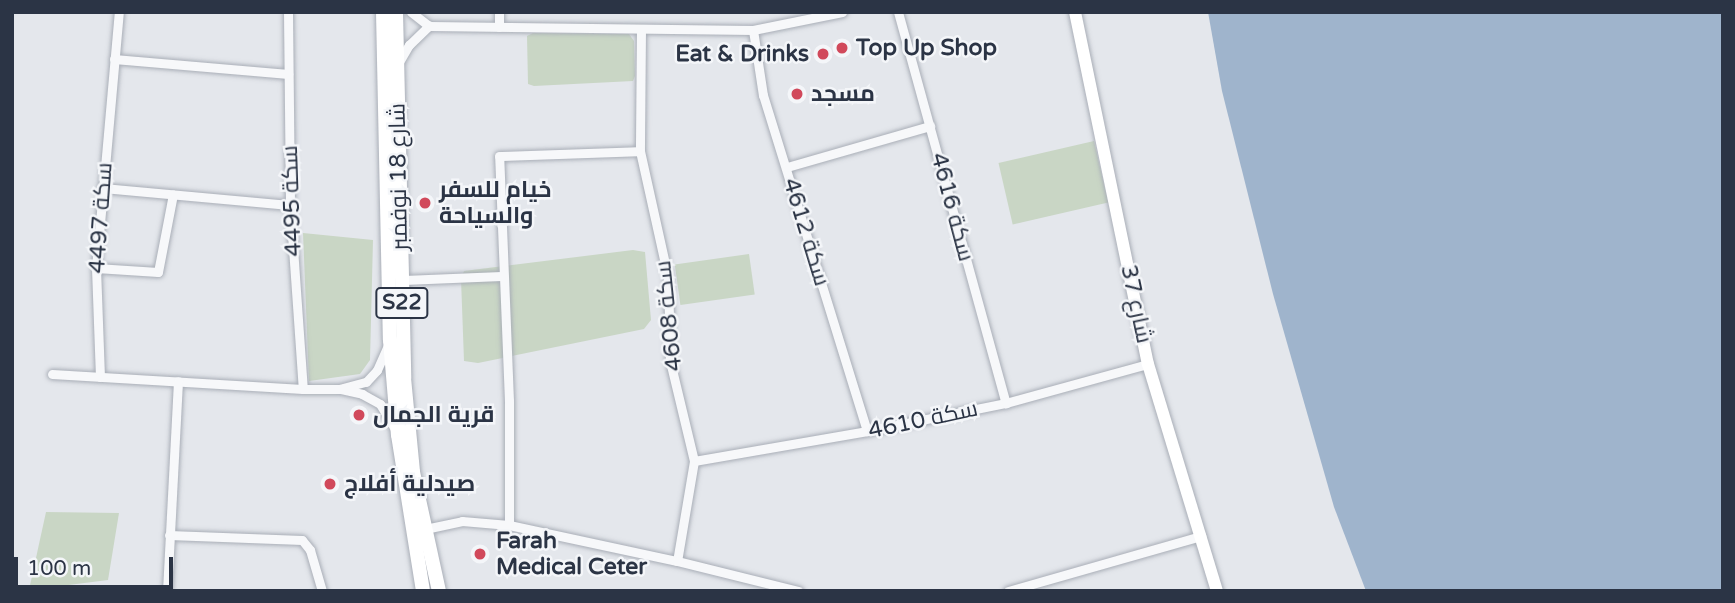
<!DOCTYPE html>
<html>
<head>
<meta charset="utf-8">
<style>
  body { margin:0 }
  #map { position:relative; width:1735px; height:603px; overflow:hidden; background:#e4e7ec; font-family:"Varela Round",Cairo,sans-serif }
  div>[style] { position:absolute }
  .green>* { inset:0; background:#c9d6c5; transform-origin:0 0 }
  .water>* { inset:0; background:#9fb4cc }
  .roads { filter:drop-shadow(0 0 2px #a9aeb7) drop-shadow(0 0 2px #a9aeb7) }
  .street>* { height:9px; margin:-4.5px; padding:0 4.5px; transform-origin:4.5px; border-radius:4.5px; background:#f7f8fa }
  .secondary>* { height:12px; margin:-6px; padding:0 6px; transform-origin:6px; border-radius:6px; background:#fff }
  .primary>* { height:14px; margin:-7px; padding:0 7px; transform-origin:7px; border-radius:7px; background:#fff }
  .dots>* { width:19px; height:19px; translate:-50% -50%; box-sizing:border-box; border:4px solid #f4f6f9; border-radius:50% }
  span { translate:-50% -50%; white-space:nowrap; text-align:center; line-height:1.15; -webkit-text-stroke:5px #f4f6f9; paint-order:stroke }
  .shield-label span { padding:2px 5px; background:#f4f6f9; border:2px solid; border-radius:5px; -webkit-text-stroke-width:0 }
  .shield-label { font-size:21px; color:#2b3445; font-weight:700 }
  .poi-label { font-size:23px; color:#2b3445; font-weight:700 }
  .left { translate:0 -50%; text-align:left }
  .right { translate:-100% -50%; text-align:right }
  .street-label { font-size:23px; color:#2b3445 }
  .frame { position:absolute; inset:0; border:14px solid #2b3445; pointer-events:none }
  .scale { position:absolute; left:14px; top:557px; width:159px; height:32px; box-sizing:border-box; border:4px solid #2b3445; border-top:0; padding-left:9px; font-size:21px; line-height:24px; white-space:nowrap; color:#2b3445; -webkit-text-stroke:5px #f4f6f9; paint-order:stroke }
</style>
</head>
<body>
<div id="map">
  <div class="green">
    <div style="clip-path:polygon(533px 33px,629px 34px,634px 41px,635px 76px,633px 81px,534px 86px,528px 84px,527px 36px)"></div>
    <div style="left:1094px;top:141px;width:63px;height:98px;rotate:77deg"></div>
    <div style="clip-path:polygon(303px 233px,373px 240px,370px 360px,360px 374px,309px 381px)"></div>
    <div style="clip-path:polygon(633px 250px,645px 252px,651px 320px,644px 329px,478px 363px,464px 361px,461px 279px,464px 271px)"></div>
    <div style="left:749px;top:254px;width:41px;height:75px;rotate:82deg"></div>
    <div style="clip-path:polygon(46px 512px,119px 513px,108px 580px,29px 590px)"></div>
  </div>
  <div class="water">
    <div style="clip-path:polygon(1208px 12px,1723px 12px,1723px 591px,1366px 591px,1334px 507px,1273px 294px,1222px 91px)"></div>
  </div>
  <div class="roads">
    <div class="street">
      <div style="left:288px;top:12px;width:193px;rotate:89.4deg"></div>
      <div style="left:290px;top:205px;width:184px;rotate:86deg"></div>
      <div style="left:411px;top:12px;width:23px;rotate:38deg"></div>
      <div style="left:429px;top:26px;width:324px;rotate:0.7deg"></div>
      <div style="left:753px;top:30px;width:91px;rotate:-11.4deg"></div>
      <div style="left:898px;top:12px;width:406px;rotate:74.6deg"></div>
      <div style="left:499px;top:27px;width:15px;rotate:-90deg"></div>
      <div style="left:641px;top:29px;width:122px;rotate:90.5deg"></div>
      <div style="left:640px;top:151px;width:129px;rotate:77.5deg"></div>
      <div style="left:668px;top:277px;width:84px;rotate:88.6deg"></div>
      <div style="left:670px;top:361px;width:103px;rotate:76.5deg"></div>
      <div style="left:694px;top:461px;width:101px;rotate:99.6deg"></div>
      <div style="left:753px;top:30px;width:66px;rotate:81.3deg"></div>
      <div style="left:763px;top:95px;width:352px;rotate:72.8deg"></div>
      <div style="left:114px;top:59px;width:175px;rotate:4.9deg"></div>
      <div style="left:399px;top:62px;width:20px;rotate:-60deg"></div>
      <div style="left:409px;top:45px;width:28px;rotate:-44deg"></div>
      <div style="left:787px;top:167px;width:149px;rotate:-16deg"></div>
      <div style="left:102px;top:188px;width:189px;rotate:5.2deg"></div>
      <div style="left:96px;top:268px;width:62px;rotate:3.7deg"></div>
      <div style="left:158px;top:272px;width:79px;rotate:-79.1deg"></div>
      <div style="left:402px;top:280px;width:101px;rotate:-2.3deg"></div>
      <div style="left:52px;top:374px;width:251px;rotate:3.4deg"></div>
      <div style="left:303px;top:389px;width:36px"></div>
      <div style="left:339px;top:389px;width:28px;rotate:-15deg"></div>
      <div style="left:366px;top:382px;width:16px;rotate:-47deg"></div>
      <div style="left:377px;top:370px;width:27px;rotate:-66deg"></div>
      <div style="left:100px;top:377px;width:109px;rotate:-92.1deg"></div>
      <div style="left:96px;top:268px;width:257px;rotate:-84.9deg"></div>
      <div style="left:341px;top:389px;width:22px;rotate:13deg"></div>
      <div style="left:362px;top:394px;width:21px;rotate:29deg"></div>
      <div style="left:380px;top:404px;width:31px;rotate:59deg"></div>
      <div style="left:694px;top:461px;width:176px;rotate:-9.8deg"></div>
      <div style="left:867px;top:431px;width:142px;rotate:-11.4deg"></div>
      <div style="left:1006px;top:403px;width:147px;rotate:-15.4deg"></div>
      <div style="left:509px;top:525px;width:124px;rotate:-90deg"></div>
      <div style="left:509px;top:401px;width:245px;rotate:-92.3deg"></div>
      <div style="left:499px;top:156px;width:141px;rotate:-2deg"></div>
      <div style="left:425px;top:529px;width:38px;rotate:-12deg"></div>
      <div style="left:462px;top:521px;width:47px;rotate:4.9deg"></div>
      <div style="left:509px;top:525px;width:172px;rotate:12.1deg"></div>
      <div style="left:677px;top:561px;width:125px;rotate:13.9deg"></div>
      <div style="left:169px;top:535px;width:133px;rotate:2.2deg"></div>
      <div style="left:302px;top:540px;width:13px;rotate:51deg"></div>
      <div style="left:310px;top:550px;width:43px;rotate:73.7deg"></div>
      <div style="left:167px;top:591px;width:210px;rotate:-87deg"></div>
      <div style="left:1008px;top:591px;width:201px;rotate:-15.9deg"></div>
    </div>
    <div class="secondary">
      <div style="left:1075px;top:12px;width:359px;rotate:78.3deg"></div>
      <div style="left:1148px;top:364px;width:237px;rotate:73.1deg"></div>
    </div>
    <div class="primary">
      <div style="left:383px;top:12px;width:328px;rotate:88.8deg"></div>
      <div style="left:390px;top:340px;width:95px;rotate:85.2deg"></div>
      <div style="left:398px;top:435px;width:158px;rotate:80.9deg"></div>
      <div style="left:396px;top:12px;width:366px;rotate:88.7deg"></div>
      <div style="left:404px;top:378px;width:94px;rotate:84.5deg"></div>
      <div style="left:413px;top:472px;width:122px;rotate:77.7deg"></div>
    </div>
  </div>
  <div class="dots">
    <div style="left:842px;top:48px;background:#d1495b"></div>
    <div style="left:823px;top:54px;background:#d1495b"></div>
    <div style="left:797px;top:94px;background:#d1495b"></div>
    <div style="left:425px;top:203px;background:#d1495b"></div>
    <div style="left:359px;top:415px;background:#d1495b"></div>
    <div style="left:330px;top:484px;background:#d1495b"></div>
    <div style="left:480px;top:554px;background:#d1495b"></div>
  </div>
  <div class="shield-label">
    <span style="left:402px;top:303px">S22</span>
  </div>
  <div class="poi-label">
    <span class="left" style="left:856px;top:48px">Top Up Shop</span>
    <span class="right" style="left:809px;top:54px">Eat &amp; Drinks</span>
    <span class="left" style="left:811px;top:94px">مسجد</span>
    <span class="left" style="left:439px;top:203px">خيام للسفر<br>والسياحة</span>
    <span class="left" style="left:373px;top:415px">قرية الجمال</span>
    <span class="left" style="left:344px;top:484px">صيدلية أفلاج</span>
    <span class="left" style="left:496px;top:554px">Farah<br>Medical Ceter</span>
  </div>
  <div class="street-label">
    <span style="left:399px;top:177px;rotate:-91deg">شارع 18 نوفمبر</span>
    <span style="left:292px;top:201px;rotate:-92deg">سكة 4495</span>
    <span style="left:952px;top:207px;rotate:75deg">سكة 4616</span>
    <span style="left:101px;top:218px;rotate:-86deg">سكة 4497</span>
    <span style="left:806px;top:232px;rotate:73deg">سكة 4612</span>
    <span style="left:1136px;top:304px;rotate:78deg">شارع 37</span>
    <span style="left:669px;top:316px;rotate:-96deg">سكة 4608</span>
    <span style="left:923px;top:420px;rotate:-12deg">سكة 4610</span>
  </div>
  <div class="frame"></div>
  <div class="scale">100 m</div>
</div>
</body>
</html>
